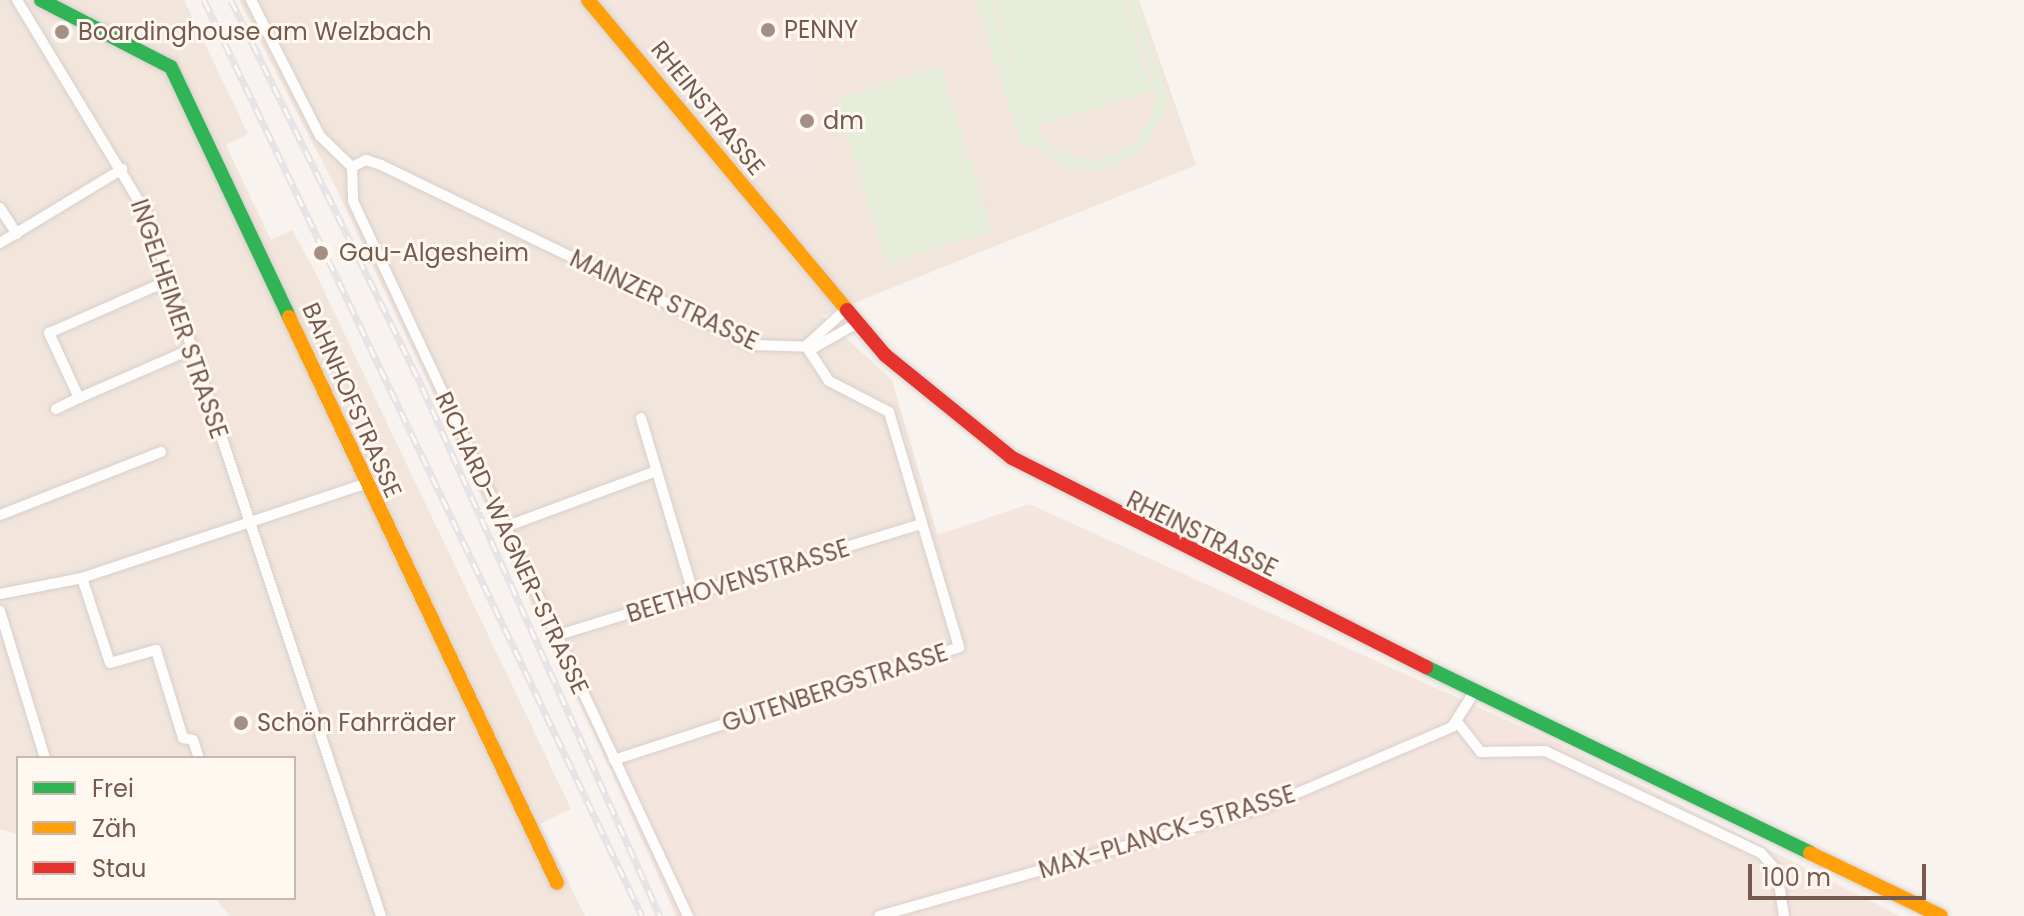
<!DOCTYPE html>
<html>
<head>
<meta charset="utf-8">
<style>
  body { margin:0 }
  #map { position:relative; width:2024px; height:916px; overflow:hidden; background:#f8f3ee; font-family:Poppins,sans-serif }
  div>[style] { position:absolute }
  .residential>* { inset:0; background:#f1e5dc }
  .commercial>* { inset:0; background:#f5e5df }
  .green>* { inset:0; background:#e6eed9; transform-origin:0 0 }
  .roads { filter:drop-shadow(0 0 2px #d7cfca) drop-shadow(0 0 2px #d7cfca) }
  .street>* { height:10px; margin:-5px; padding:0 5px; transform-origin:5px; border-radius:5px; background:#fefdfc }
  .fast>* { height:14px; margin:-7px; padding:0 7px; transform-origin:7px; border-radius:7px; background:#30b455 }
  .slow>* { height:14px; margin:-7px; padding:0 7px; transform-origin:7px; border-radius:7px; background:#ff9f0a }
  .jam>* { height:14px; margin:-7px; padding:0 7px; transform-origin:7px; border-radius:7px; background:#e5322d }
  .rail>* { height:7px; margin-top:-3.5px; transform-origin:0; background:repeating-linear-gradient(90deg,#fff8f1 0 12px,#e5e3e6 0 24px); box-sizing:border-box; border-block:2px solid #e5e3e6 }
  .dots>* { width:22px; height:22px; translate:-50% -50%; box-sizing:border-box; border:4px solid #fff8f1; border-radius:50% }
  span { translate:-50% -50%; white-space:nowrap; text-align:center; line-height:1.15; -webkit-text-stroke:6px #fff8f1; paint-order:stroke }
  .poi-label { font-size:24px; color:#77594d }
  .left { translate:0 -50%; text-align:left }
  .street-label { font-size:24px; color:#77594d }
  .legend { position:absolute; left:16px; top:756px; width:280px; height:144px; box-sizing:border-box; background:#fff8f1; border:2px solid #c9b8af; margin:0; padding:10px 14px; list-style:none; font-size:24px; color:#77594d }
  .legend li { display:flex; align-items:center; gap:16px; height:40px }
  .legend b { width:40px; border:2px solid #c9b8af }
  .scale { position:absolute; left:1748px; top:864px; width:178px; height:36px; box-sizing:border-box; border:4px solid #77594d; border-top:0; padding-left:10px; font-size:24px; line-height:28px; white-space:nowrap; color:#77594d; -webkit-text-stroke:6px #fff8f1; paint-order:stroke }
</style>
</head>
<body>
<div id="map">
  <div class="residential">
    <div style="clip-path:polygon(0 0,184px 0,248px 134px,226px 145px,237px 169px,271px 240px,292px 230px,315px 272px,571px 809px,540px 824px,585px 916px,230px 916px,215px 898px,294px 898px,294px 758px,18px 758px,18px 834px,0 829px)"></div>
    <div style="clip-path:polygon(239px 0,1139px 0,1196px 165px,822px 316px,892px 380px,971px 649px,609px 766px,339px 194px)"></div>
  </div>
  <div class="commercial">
    <div style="clip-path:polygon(607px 0,792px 0,840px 161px,769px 183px)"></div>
    <div style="clip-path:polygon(1029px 504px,1560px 744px,1900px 916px,676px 916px,609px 766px,971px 649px,937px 535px)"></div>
  </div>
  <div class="green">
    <div style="clip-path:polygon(975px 0,992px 0,1031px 123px,995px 0,1124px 0,1152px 91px,1033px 127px,1055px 150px,1093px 160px,1116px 155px,1140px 137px,1155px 105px,1152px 76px,1128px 0,1137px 0,1169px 102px,1146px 146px,1113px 168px,1089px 171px,1065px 167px,1035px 146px,1023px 149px)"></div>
    <div style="left:941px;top:66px;width:173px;height:110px;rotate:73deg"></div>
  </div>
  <div class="roads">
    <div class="street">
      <div style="left:17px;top:0;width:253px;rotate:58.8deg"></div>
      <div style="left:148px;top:216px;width:738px;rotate:71.59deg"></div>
      <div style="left:251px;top:0;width:153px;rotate:63.1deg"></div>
      <div style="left:320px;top:136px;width:45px;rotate:44.1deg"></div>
      <div style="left:352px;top:167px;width:34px;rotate:88deg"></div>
      <div style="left:353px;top:201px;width:790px;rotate:64.9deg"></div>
      <div style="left:352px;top:167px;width:16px;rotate:-27deg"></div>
      <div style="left:366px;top:160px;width:16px;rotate:18deg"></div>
      <div style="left:381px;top:165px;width:414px;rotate:25.8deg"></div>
      <div style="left:754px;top:345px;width:61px;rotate:1.9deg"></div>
      <div style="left:815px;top:347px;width:47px;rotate:-29.3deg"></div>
      <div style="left:0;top:208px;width:31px;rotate:57deg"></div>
      <div style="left:0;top:243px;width:143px;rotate:-31.2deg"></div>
      <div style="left:806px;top:346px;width:53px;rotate:-42.7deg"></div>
      <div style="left:79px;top:398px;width:125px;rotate:-23.5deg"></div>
      <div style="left:56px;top:409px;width:25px;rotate:-26deg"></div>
      <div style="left:79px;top:398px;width:72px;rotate:-114.8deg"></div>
      <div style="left:49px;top:333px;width:132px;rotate:-23.7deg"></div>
      <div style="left:641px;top:418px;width:186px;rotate:73.4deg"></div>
      <div style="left:0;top:515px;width:173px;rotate:-21.4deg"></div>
      <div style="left:505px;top:527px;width:161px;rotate:-20.3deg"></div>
      <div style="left:82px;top:578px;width:89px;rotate:71.8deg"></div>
      <div style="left:110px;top:663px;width:48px;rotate:-15.8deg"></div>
      <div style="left:156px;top:650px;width:92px;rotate:72.9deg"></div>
      <div style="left:183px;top:738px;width:10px;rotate:11deg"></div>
      <div style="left:193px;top:740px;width:19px;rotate:72deg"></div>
      <div style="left:0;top:594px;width:84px;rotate:-11deg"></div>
      <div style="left:82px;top:578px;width:304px;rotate:-18.4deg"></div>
      <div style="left:0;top:611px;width:154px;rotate:73deg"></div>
      <div style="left:555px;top:636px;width:383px;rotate:-17deg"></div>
      <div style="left:1458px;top:723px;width:37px;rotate:52deg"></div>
      <div style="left:1481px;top:752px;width:64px;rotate:-0.9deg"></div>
      <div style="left:1545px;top:751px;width:239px;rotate:25.3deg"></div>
      <div style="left:1761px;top:853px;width:24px;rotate:48deg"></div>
      <div style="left:1777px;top:871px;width:46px;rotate:81.2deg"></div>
      <div style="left:614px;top:760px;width:363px;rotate:-18.1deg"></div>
      <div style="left:959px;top:647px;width:245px;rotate:-106.6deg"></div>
      <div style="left:889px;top:412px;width:68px;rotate:-152.7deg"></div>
      <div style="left:829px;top:381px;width:42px;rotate:-123.3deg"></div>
      <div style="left:879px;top:916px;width:403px;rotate:-15.8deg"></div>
      <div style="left:1267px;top:806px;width:201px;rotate:-23.1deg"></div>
      <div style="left:1452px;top:727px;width:43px;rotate:-57.4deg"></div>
    </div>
    <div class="fast">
      <div style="left:41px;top:0;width:146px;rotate:27.3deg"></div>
      <div style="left:171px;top:67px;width:276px;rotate:64.7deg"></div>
      <div style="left:1426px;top:667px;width:427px;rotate:25.8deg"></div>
    </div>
    <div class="slow">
      <div style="left:588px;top:0;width:404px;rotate:50.1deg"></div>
      <div style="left:289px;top:317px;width:626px;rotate:64.66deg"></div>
      <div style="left:1810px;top:853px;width:145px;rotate:25.7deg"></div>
    </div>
    <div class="jam">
      <div style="left:847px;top:310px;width:59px;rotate:49.8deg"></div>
      <div style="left:885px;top:355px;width:164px;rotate:39deg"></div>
      <div style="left:1012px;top:458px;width:464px;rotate:26.8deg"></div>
    </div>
  </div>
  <div class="rail">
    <div style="left:204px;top:0;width:1015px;rotate:64.44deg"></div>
    <div style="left:231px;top:0;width:432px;rotate:63.7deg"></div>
    <div style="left:422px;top:387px;width:580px;rotate:65.78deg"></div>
  </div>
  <div class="dots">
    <div style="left:768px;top:30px;background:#a48f85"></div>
    <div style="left:62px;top:32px;background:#a48f85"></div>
    <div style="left:807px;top:121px;background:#a48f85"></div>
    <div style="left:321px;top:253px;background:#a48f85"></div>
    <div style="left:241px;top:723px;background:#a48f85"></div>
  </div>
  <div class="poi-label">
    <span class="left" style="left:784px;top:30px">PENNY</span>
    <span class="left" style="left:78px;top:32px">Boardinghouse am Welzbach</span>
    <span class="left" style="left:823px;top:121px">dm</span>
    <span class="left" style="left:339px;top:253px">Gau-Algesheim</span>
    <span class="left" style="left:257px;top:723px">Schön Fahrräder</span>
  </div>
  <div class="street-label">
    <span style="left:708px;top:108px;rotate:51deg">RHEINSTRASSE</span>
    <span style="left:664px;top:300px;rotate:25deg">MAINZER STRASSE</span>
    <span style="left:179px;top:319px;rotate:71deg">INGELHEIMER STRASSE</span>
    <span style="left:352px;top:400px;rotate:66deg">BAHNHOFSTRASSE</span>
    <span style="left:1202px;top:534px;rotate:26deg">RHEINSTRASSE</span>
    <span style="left:512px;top:543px;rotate:65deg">RICHARD-WAGNER-STRASSE</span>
    <span style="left:738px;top:581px;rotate:-17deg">BEETHOVENSTRASSE</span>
    <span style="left:835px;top:688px;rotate:-18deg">GUTENBERGSTRASSE</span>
    <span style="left:1167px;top:832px;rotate:-17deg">MAX-PLANCK-STRASSE</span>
  </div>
  <ul class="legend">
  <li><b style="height:10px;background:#30b455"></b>Frei</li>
  <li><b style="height:10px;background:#ff9f0a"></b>Zäh</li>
  <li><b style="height:10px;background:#e5322d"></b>Stau</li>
  </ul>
  <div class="scale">100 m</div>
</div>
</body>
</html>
